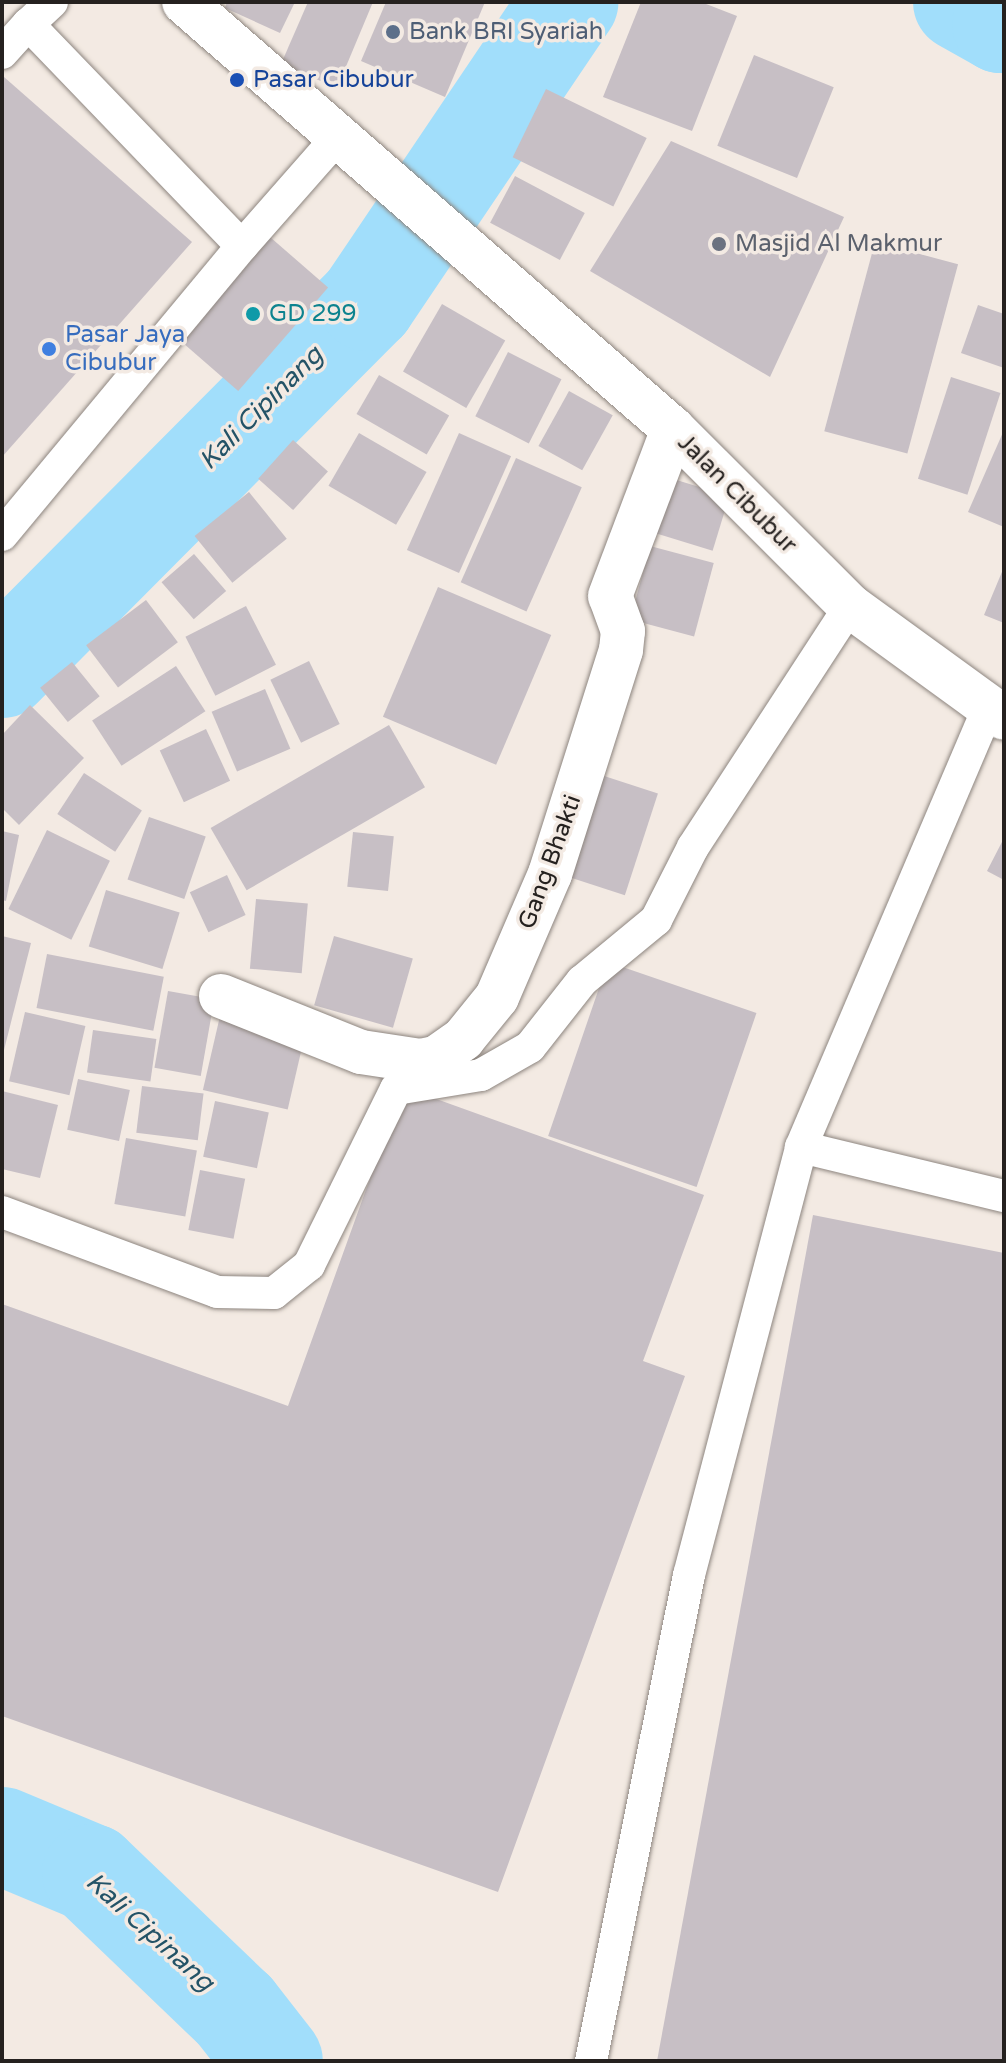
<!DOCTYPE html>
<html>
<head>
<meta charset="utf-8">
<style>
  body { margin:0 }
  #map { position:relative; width:1006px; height:2063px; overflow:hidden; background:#f3eae3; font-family:"Varela Round",sans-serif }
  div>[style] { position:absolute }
  .river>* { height:98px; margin:-49px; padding:0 49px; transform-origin:49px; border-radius:49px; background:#a1defb }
  .building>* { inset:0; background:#c7bfc5; transform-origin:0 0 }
  .roads { filter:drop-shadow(0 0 2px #8d857f) drop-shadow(0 0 2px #8d857f) }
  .lane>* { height:32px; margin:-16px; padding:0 16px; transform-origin:16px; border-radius:16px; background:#fff }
  .street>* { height:44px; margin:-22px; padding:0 22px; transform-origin:22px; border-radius:22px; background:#fff }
  .secondary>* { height:44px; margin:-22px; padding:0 22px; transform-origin:22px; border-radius:22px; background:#fff }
  .dots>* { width:22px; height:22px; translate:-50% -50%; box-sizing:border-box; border:4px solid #f3eae3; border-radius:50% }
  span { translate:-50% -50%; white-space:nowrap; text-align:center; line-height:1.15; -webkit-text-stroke:7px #f3eae3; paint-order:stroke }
  .service-label { font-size:24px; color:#4e5e75 }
  .left { translate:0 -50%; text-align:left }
  .transit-label { font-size:24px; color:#164399 }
  .worship-label { font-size:24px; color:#5b616d }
  .culture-label { font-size:24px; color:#0d838f }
  .shop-label { font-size:24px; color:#366cbe }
  .street-label { font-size:24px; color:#25211f }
  .water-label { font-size:26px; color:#235367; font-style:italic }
  .frame { position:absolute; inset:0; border:4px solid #25211f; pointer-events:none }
</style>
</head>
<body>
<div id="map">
  <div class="river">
    <div style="left:962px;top:2px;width:45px;rotate:29.4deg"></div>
    <div style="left:1001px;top:24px;width:6px;rotate:-59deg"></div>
    <div style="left:2px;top:669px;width:518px;rotate:-45.16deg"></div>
    <div style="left:367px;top:302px;width:362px;rotate:-56deg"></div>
    <div style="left:2px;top:1836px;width:96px;rotate:22.6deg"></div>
    <div style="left:91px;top:1873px;width:199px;rotate:43.8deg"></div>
    <div style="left:235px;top:2011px;width:63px;rotate:52deg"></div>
  </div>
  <div class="building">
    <div style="clip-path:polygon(227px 2px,295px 2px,280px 33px,225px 8px)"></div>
    <div style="clip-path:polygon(308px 2px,373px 2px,337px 88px,281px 64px)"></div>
    <div style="clip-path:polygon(386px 2px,485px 2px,445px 97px,361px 61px)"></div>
    <div style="clip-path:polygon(641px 2px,701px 2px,737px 16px,692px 131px,603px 97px)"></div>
    <div style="left:754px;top:55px;width:86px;height:98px;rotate:22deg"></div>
    <div style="clip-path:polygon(4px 77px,192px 242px,2px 457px,2px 79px)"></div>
    <div style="left:546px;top:89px;width:112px;height:76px;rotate:26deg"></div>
    <div style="clip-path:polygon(671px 141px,844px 217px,770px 377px,590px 271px)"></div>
    <div style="left:515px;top:176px;width:79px;height:53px;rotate:28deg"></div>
    <div style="left:270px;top:237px;width:77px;height:137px;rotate:41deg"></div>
    <div style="left:875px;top:242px;width:86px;height:196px;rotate:15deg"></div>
    <div style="left:442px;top:304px;width:73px;height:78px;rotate:30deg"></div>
    <div style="clip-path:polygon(978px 305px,1004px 314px,1004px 368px,961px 353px)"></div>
    <div style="left:508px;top:352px;width:60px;height:72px;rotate:27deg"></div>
    <div style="left:379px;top:375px;width:81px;height:45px;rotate:30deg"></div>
    <div style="left:951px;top:377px;width:52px;height:107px;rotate:18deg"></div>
    <div style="left:569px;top:391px;width:50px;height:63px;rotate:29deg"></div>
    <div style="clip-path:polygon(1004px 430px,1004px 527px,968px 512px)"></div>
    <div style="left:359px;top:433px;width:78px;height:61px;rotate:30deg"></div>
    <div style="left:459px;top:433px;width:57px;height:128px;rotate:24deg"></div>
    <div style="left:293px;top:440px;width:47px;height:52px;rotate:42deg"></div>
    <div style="left:516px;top:458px;width:72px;height:136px;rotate:24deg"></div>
    <div style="left:670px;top:478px;width:62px;height:57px;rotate:17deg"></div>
    <div style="left:249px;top:492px;width:60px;height:70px;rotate:51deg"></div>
    <div style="left:650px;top:546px;width:66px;height:76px;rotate:15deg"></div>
    <div style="left:194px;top:554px;width:49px;height:43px;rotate:49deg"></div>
    <div style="clip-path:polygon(1004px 567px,1004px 623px,984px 615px)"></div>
    <div style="left:438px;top:587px;width:123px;height:141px;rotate:23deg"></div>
    <div style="left:146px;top:600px;width:53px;height:75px;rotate:53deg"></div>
    <div style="left:246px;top:606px;width:66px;height:68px;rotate:63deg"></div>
    <div style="left:309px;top:661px;width:70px;height:43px;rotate:64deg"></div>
    <div style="left:72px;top:662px;width:44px;height:41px;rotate:51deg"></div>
    <div style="left:176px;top:666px;width:54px;height:100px;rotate:57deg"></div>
    <div style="left:265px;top:689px;width:65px;height:58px;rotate:67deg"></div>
    <div style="clip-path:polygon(30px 705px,84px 758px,19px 825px,2px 808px,2px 735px)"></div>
    <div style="left:389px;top:725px;width:72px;height:206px;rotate:60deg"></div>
    <div style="left:206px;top:729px;width:57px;height:51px;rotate:65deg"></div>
    <div style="left:84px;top:773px;width:69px;height:49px;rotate:33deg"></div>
    <div style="left:598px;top:774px;width:63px;height:107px;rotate:18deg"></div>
    <div style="left:149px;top:817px;width:60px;height:66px;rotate:19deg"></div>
    <div style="left:47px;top:830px;width:70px;height:88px;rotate:26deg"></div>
    <div style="clip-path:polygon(2px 831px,19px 835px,6px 901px,2px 900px)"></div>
    <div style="left:353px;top:832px;width:41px;height:55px;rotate:6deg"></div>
    <div style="clip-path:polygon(1004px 838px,1004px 880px,987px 871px)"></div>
    <div style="left:227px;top:875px;width:44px;height:41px;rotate:65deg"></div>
    <div style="left:106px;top:890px;width:77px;height:59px;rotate:17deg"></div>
    <div style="left:256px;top:899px;width:52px;height:70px;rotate:5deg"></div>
    <div style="clip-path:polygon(2px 936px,31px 943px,3px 1054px,2px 1054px)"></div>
    <div style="left:334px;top:936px;width:82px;height:72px;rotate:16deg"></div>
    <div style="left:47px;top:954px;width:119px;height:55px;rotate:11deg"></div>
    <div style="left:608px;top:962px;width:157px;height:184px;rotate:19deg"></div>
    <div style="left:168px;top:991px;width:47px;height:78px;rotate:10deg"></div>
    <div style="left:25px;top:1012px;width:62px;height:71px;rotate:13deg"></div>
    <div style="left:220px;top:1016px;width:87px;height:76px;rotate:13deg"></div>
    <div style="left:93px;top:1030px;width:64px;height:43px;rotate:8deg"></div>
    <div style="left:78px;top:1079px;width:53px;height:52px;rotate:12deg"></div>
    <div style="left:142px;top:1086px;width:62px;height:47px;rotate:7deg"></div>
    <div style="clip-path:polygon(403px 1087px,704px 1195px,643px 1361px,685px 1376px,498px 1892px,2px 1716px,2px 1304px,288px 1406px)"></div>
    <div style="clip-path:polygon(2px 1091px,58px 1105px,40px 1178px,2px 1169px)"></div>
    <div style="left:215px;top:1101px;width:55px;height:57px;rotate:12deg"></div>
    <div style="left:126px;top:1138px;width:72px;height:67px;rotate:10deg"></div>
    <div style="left:200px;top:1170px;width:46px;height:61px;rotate:11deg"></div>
    <div style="clip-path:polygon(813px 1215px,1004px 1253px,1004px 2061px,657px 2061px)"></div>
  </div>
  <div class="roads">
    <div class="lane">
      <div style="left:52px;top:2px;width:33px;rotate:137deg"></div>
      <div style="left:28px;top:24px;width:308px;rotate:46.1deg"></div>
      <div style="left:242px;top:246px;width:144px;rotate:-48.7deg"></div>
      <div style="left:2px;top:53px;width:39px;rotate:-48deg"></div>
      <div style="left:2px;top:535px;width:376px;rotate:-50.3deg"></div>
      <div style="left:801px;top:1147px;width:209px;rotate:13.6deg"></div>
      <div style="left:2px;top:1212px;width:229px;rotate:20.4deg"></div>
      <div style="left:217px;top:1292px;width:57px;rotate:1deg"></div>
      <div style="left:274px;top:1293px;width:45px;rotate:-38.7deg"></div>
      <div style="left:309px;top:1265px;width:196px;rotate:-63.7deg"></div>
      <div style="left:396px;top:1089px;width:86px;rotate:-9.4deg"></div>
      <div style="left:481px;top:1075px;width:56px;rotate:-29.7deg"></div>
      <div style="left:530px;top:1047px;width:84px;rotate:-51.8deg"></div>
      <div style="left:582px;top:981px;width:96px;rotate:-39.5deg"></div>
      <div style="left:656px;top:920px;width:82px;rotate:-63.1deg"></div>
      <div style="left:693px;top:847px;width:288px;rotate:-56.9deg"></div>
      <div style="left:591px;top:2061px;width:496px;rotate:-78.6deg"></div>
      <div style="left:689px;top:1575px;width:442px;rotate:-75.3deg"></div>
      <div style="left:801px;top:1147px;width:477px;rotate:-66.9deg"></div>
    </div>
    <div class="street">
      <div style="left:221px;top:996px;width:151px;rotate:21.8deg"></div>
      <div style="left:361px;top:1052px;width:60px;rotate:8.7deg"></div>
      <div style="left:420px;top:1061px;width:16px;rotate:-11deg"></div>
      <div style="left:436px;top:1058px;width:33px;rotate:-35deg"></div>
      <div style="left:463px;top:1039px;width:54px;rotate:-51deg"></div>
      <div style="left:497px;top:997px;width:134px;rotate:-66.7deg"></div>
      <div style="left:550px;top:874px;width:235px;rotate:-72.4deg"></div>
      <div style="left:621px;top:650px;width:19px;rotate:-84deg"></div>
      <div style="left:623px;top:631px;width:37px;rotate:-110deg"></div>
      <div style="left:610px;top:596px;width:178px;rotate:-69.3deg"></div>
    </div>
    <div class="secondary">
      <div style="left:184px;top:2px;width:649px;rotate:41.13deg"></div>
      <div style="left:673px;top:429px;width:250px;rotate:45deg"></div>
      <div style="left:850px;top:606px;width:190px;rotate:36deg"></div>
    </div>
  </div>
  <div class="dots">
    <div style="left:393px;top:32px;background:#5c6f8a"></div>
    <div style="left:237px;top:80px;background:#1a4fb4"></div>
    <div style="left:719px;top:244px;background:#6b7280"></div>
    <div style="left:253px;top:314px;background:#0f9aa8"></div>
    <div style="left:49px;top:349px;background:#3f7fe0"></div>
  </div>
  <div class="service-label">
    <span class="left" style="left:409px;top:32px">Bank BRI Syariah</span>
  </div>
  <div class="transit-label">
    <span class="left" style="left:253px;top:80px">Pasar Cibubur</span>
  </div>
  <div class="worship-label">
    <span class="left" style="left:735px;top:244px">Masjid Al Makmur</span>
  </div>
  <div class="culture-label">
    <span class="left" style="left:269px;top:314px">GD 299</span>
  </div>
  <div class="shop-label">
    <span class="left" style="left:65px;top:349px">Pasar Jaya<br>Cibubur</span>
  </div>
  <div class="street-label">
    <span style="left:737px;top:494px;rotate:45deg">Jalan Cibubur</span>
    <span style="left:550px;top:862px;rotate:-70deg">Gang Bhakti</span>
  </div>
  <div class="water-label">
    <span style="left:261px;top:408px;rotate:-45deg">Kali Cipinang</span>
    <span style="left:150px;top:1932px;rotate:42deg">Kali Cipinang</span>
  </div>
  <div class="frame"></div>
</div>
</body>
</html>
